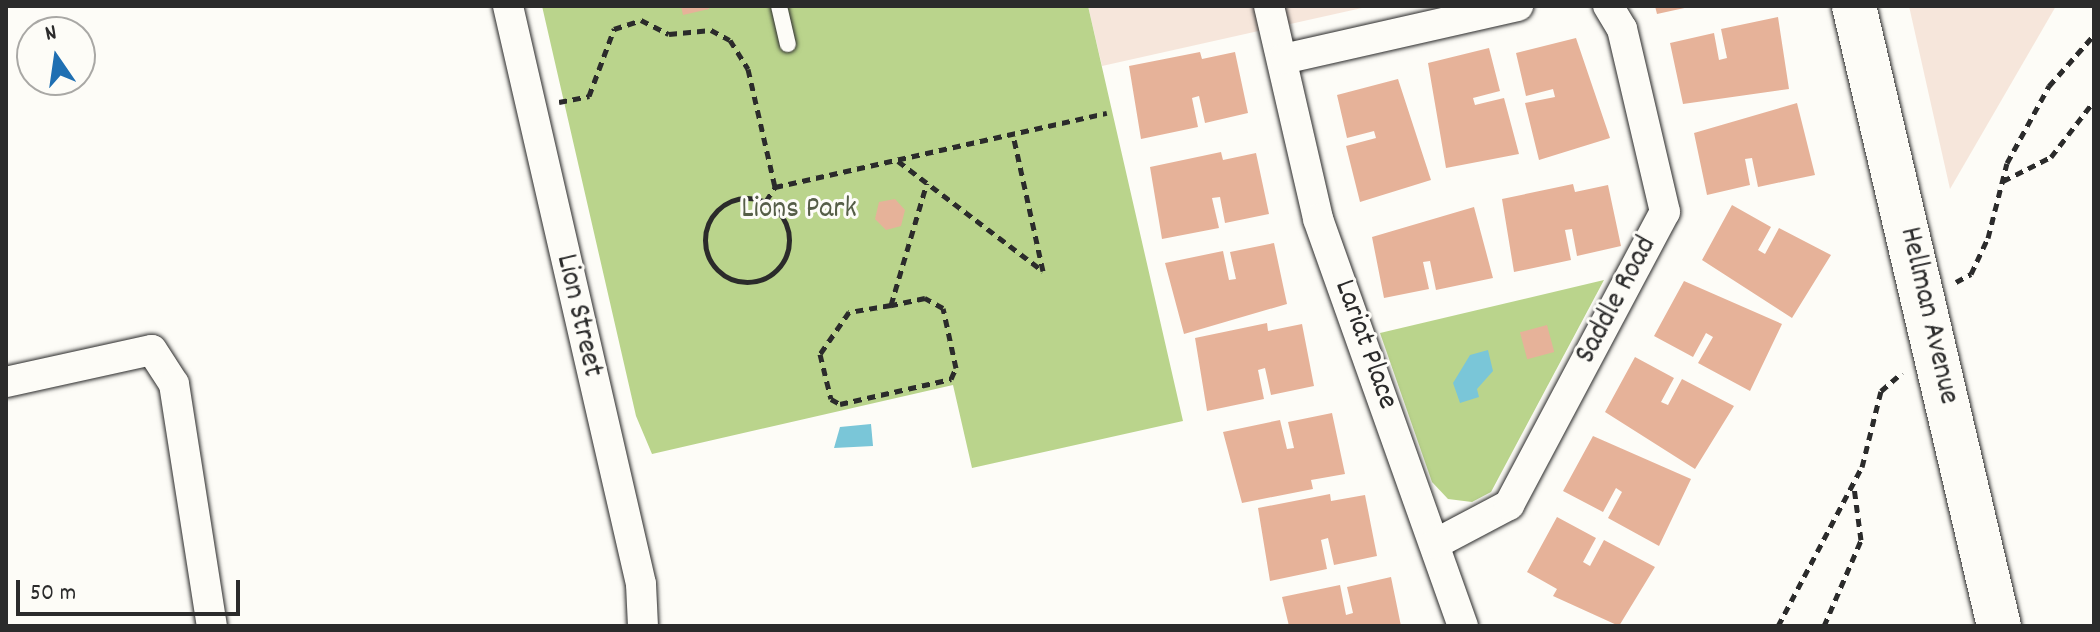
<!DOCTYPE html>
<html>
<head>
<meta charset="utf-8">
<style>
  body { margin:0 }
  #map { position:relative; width:2100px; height:632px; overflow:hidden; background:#fdfcf7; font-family:Dekko,sans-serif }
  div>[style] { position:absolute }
  .built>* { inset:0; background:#f6e6db }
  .green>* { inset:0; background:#bad48c }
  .water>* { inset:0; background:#7ac6d8 }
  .building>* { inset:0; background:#e6b299; transform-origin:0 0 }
  .path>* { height:5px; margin-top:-2.5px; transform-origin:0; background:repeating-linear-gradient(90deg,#2b2b2b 0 8px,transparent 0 14px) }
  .path>.ring { margin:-2.5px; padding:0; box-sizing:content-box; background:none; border:5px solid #2b2b2b; border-radius:50% }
  .roads { filter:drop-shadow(0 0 2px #2b2b2b) drop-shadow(0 0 2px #2b2b2b) }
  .lane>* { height:16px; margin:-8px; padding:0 8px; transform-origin:8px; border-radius:8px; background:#fdfcf7 }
  .street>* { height:30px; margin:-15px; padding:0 15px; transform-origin:15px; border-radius:15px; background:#fdfcf7 }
  .secondary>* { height:44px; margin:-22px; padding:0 22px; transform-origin:22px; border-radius:22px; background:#fdfcf7 }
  span { translate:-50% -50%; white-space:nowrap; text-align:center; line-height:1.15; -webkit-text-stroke:6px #fdfcf7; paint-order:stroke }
  .park-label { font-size:30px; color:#565e48 }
  .street-label { font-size:30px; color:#2b2b2b }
  .frame { position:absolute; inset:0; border:8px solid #2b2b2b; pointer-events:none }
  .north { position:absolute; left:16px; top:16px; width:80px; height:80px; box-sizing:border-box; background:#fdfcf7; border:2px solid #a9a8a5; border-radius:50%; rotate:347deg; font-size:22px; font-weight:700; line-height:32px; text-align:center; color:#2b2b2b }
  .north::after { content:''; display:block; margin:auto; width:28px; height:36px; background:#1f6fb2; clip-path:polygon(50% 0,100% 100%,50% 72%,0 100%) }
  .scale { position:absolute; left:16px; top:580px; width:224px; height:36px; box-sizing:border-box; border:4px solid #2b2b2b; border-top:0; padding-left:10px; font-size:24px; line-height:28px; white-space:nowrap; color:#2b2b2b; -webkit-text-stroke:6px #fdfcf7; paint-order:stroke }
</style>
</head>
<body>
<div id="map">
  <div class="built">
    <div style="clip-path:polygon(1088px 6px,1371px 6px,1102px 66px)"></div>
    <div style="clip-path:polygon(1909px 6px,2056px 6px,1950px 189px)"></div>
  </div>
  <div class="green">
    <div style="clip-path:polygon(542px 6px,1088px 6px,1183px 421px,972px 468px,953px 385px,652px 454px,636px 416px)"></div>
    <div style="clip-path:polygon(1604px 280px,1491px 492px,1472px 502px,1448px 499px,1432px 482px,1380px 333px)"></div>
  </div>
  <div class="water">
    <div style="clip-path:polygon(1488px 350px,1493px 371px,1477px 389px,1479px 397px,1460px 403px,1453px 383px,1470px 355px)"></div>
    <div style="clip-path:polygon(871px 424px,873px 446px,834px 448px,840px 427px)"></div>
  </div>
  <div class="building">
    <div style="clip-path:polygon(681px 6px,709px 6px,709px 9px,683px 15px)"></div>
    <div style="clip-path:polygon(1655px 6px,1689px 6px,1689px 7px,1657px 14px)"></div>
    <div style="clip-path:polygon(1778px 17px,1789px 89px,1683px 104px,1670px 43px,1714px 33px,1719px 60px,1727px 58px,1721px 29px)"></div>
    <div style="clip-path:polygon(1576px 38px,1610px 138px,1539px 160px,1525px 103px,1555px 97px,1553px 89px,1526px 96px,1516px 53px)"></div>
    <div style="clip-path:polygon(1489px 48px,1500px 91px,1473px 98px,1475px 105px,1504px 98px,1519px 154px,1446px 168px,1428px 63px)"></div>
    <div style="clip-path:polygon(1200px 52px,1202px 59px,1235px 52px,1248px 113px,1205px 123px,1199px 96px,1192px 98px,1198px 127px,1141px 139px,1129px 66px)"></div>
    <div style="clip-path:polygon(1398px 79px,1431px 180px,1360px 202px,1346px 146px,1376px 138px,1374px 131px,1347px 138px,1337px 95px)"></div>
    <div style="clip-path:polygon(1797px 103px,1815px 175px,1758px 187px,1752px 158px,1745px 159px,1750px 185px,1707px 195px,1694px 133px)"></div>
    <div style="clip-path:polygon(1221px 152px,1223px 160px,1256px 153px,1269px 214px,1225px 223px,1220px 197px,1212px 198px,1219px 228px,1162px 239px,1150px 167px)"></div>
    <div style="clip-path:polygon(1573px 184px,1575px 192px,1608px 185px,1621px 246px,1577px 256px,1572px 229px,1565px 230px,1571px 260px,1514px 272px,1502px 199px)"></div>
    <div style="clip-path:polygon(895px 199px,905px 210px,901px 226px,886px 230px,875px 219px,879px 202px)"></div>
    <div style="clip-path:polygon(1732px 205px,1771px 227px,1758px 250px,1765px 254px,1779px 228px,1831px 255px,1792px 318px,1702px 260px)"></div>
    <div style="clip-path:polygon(1474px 207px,1493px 278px,1436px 290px,1430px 261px,1423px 262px,1429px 289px,1384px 298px,1372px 237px)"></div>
    <div style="clip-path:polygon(1274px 243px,1287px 304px,1184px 334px,1165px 263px,1223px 251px,1229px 280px,1236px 279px,1230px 252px)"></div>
    <div style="clip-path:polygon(1684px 281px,1782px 324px,1750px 391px,1698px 363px,1713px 337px,1706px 333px,1693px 357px,1654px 336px)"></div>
    <div style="clip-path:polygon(1267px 323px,1268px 331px,1302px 324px,1314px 386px,1271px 395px,1265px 368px,1258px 370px,1264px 399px,1207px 411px,1195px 338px)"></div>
    <div style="left:1547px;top:325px;width:28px;height:28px;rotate:75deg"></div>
    <div style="clip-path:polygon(1635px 357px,1674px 378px,1661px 402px,1668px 405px,1682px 379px,1734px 406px,1695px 469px,1605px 412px)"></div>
    <div style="clip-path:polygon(1332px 413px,1345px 474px,1311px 480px,1313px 489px,1242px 503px,1223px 432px,1280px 420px,1287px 449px,1294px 448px,1288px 422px)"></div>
    <div style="clip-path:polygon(1593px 436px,1691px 479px,1659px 546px,1608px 518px,1622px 492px,1616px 488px,1603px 512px,1563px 491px)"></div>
    <div style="clip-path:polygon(1330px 494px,1331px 501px,1365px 495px,1377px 556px,1334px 565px,1328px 538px,1321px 540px,1327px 569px,1270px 581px,1258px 508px)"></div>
    <div style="clip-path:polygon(1557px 517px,1596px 538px,1583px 562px,1590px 566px,1604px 540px,1655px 567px,1619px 626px,1553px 596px,1557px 589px,1527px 572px)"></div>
    <div style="clip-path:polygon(1391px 577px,1401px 626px,1289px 626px,1282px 597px,1340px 585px,1346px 615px,1353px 613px,1347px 587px)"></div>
  </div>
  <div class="path">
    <div style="left:559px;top:102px;width:31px;rotate:-11deg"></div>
    <div style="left:589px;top:96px;width:72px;rotate:-69.5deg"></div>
    <div style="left:614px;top:29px;width:28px;rotate:-18deg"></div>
    <div style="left:641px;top:20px;width:31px;rotate:27deg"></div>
    <div style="left:669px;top:34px;width:42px;rotate:-5.4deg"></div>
    <div style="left:711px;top:30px;width:21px;rotate:28deg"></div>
    <div style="left:730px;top:40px;width:34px;rotate:58deg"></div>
    <div style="left:748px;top:69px;width:121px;rotate:77.1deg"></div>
    <div style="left:775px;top:187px;width:340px;rotate:-12.6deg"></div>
    <div style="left:898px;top:161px;width:182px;rotate:37.2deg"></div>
    <div style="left:1043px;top:271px;width:139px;rotate:-102.4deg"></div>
    <div style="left:2003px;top:181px;width:54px;rotate:-26.6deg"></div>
    <div style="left:2051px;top:157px;width:71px;rotate:-52.5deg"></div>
    <div class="ring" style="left:705px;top:198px;width:79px;height:79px"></div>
    <div style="left:766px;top:201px;width:17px;rotate:-57deg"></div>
    <div style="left:1956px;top:282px;width:17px;rotate:-28deg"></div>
    <div style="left:1971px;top:274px;width:40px;rotate:-65deg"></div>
    <div style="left:1988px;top:238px;width:77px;rotate:-75.8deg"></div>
    <div style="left:2007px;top:163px;width:88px;rotate:-61.4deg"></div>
    <div style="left:2049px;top:86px;width:68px;rotate:-48.6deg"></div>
    <div style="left:891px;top:305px;width:43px;rotate:170.5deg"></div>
    <div style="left:849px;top:312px;width:51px;rotate:124.6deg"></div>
    <div style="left:820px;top:354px;width:46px;rotate:76.3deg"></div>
    <div style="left:831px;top:399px;width:10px;rotate:29deg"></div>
    <div style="left:840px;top:404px;width:114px;rotate:-12.7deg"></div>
    <div style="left:951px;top:379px;width:12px;rotate:-66deg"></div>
    <div style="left:956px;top:368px;width:61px;rotate:-102.2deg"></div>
    <div style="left:943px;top:308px;width:21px;rotate:-151deg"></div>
    <div style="left:925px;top:298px;width:35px;rotate:168deg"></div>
    <div style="left:891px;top:305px;width:127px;rotate:-73.6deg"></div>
    <div style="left:1778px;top:626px;width:180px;rotate:-62.2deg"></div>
    <div style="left:1862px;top:467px;width:78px;rotate:-76deg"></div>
    <div style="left:1881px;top:391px;width:28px;rotate:-41deg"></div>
    <div style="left:1824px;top:626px;width:94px;rotate:-66.7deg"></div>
    <div style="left:1861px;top:540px;width:53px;rotate:-97.5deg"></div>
  </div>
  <div class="roads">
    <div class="lane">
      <div style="left:779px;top:6px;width:39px;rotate:77deg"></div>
    </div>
    <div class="street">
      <div style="left:508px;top:6px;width:593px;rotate:77.04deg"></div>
      <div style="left:641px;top:584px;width:42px;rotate:87.3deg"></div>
      <div style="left:1269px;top:6px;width:219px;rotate:77deg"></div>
      <div style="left:1318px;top:219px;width:432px;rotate:70.4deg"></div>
      <div style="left:1283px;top:59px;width:241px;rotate:-12.7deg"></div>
      <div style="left:6px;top:382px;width:149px;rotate:-12.4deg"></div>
      <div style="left:152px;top:350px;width:40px;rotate:57.1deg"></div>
      <div style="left:174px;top:384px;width:245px;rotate:81.1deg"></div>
      <div style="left:1435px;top:544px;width:84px;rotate:-27.8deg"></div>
      <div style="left:1509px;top:505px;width:332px;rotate:-62deg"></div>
      <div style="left:1665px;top:212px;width:188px;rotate:-103.2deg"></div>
      <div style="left:1622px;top:29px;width:27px;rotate:-121deg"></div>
    </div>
    <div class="secondary">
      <div style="left:1854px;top:6px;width:637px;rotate:76.84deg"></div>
    </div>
  </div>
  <div class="park-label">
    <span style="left:799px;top:211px">Lions Park</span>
  </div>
  <div class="street-label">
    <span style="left:1618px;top:301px;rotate:-62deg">Saddle Road</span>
    <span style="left:577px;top:316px;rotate:77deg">Lion Street</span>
    <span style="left:1927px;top:316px;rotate:77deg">Hellman Avenue</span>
    <span style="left:1364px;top:345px;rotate:70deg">Lariat Place</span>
  </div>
  <div class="frame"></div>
  <div class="north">N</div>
  <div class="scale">50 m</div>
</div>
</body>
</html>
